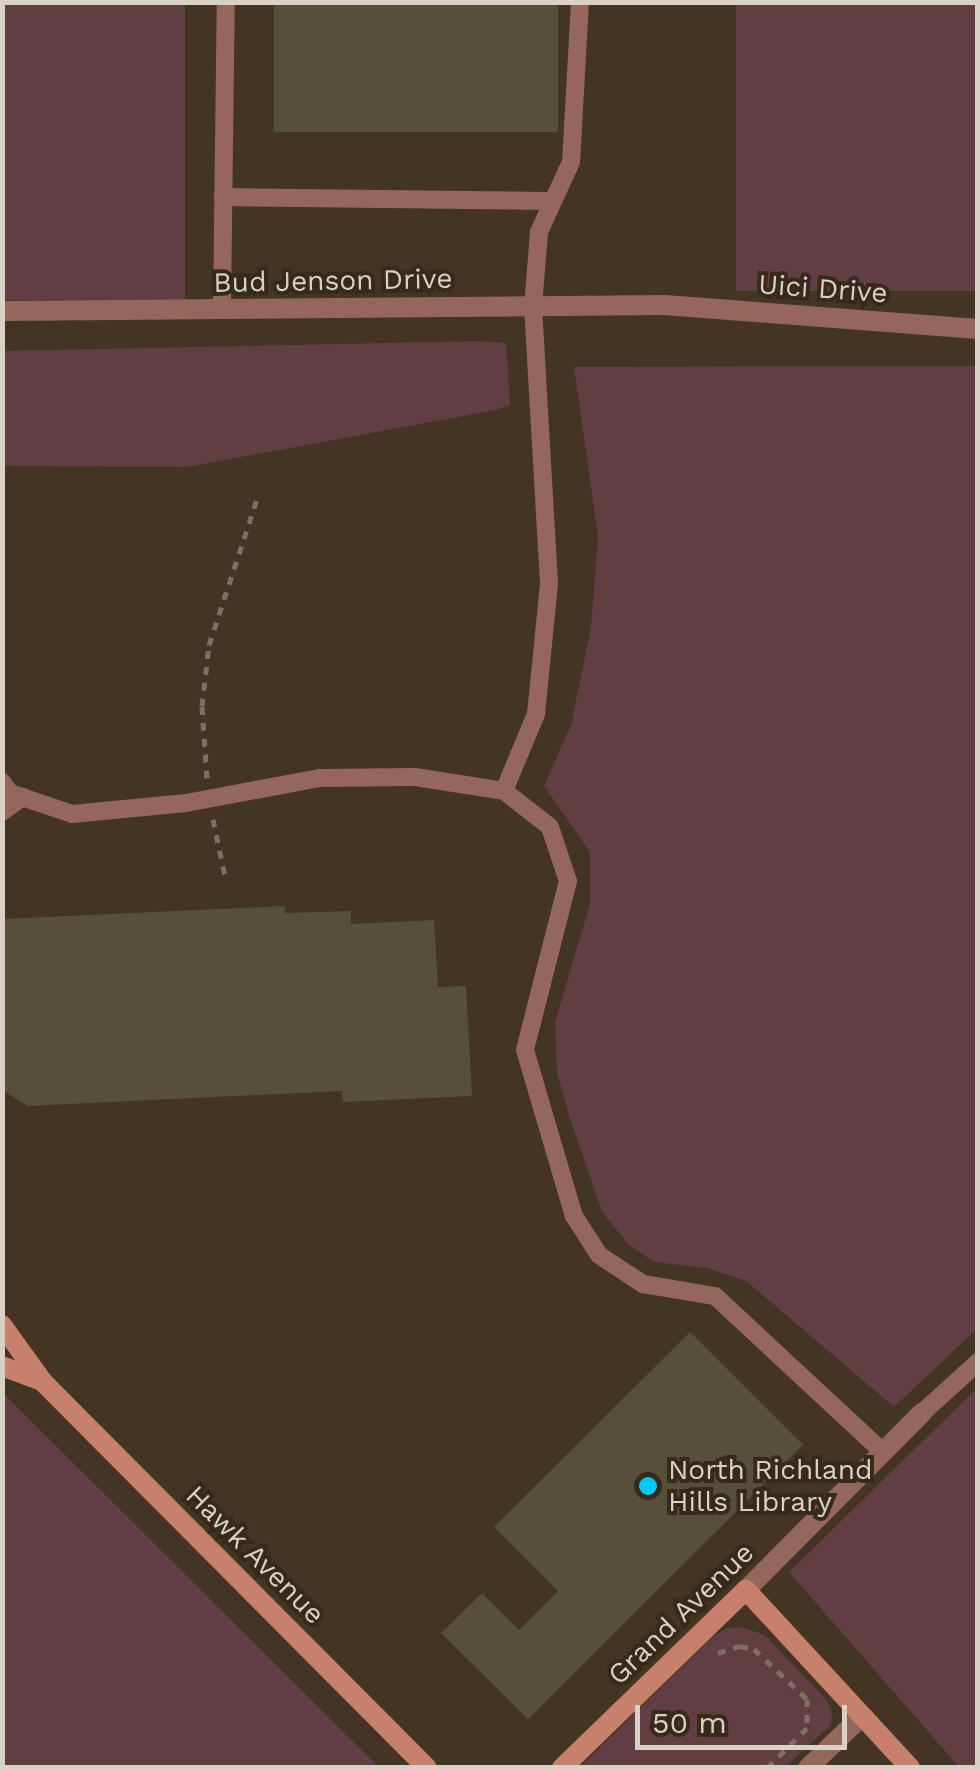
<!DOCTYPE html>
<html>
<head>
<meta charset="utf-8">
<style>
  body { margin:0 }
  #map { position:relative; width:980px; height:1770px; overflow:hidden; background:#433423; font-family:"Work Sans",sans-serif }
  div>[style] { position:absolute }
  .green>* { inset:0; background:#603e44; transform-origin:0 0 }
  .building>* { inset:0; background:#54503a; transform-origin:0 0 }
  .path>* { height:5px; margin-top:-2.5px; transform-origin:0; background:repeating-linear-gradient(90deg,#7d7062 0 8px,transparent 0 16px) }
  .lane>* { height:18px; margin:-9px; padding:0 9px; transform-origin:9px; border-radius:9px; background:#94675a }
  .street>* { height:20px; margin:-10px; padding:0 10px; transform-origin:10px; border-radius:10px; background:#94675a }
  .secondary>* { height:20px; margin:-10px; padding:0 10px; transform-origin:10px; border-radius:10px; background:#c7816b }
  .dots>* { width:28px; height:28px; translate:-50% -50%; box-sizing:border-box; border:5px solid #382a1a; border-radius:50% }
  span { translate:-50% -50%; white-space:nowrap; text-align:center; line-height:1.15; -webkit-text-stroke:8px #382a1a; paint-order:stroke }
  .street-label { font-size:28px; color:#d9d0c6 }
  .poi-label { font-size:28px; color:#d9d0c6 }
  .left { translate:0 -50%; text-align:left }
  .frame { position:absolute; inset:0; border:5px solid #d9d0c6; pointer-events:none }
  .scale { position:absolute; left:635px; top:1705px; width:212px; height:45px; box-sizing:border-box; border:5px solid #d9d0c6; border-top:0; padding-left:12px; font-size:30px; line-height:35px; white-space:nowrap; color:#d9d0c6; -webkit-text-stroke:8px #382a1a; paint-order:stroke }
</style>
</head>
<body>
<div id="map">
  <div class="green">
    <div style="left:2px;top:3px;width:183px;height:297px"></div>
    <div style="left:736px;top:3px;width:241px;height:288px"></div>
    <div style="clip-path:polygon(481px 341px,506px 343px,510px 405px,496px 410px,187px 467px,3px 466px,3px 351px)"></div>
    <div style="clip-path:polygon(977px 366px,977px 1329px,894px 1407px,746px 1281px,707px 1268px,654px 1262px,629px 1245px,602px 1212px,568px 1112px,557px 1073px,555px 1022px,590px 904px,590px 852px,544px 786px,571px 725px,591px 627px,598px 536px,574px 367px)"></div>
    <div style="clip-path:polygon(977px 1388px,978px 1767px,959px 1767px,789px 1572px)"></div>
    <div style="clip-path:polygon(2px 1393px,3px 1393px,379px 1767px,3px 1767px)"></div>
    <div style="clip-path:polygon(742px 1627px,765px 1635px,827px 1701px,832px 1712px,831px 1725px,785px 1767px,580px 1767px,712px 1637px,727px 1628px)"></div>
  </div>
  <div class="building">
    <div style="left:274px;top:2px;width:284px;height:130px"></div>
    <div style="clip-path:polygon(285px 906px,285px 913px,351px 911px,351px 924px,434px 920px,438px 987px,466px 986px,472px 1096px,343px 1102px,342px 1091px,28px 1106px,2px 1090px,2px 919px)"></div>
    <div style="clip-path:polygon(690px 1332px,803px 1445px,528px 1719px,441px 1633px,482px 1593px,519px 1630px,558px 1591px,494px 1527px)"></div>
  </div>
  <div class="path">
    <div style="left:207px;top:778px;width:72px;rotate:-94deg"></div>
    <div style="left:202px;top:706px;width:61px;rotate:-83.5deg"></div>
    <div style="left:209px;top:645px;width:154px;rotate:-71.8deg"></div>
    <div style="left:213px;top:819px;width:58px;rotate:78.1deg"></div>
    <div style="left:718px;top:1653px;width:23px;rotate:-18deg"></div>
    <div style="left:740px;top:1646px;width:14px;rotate:12deg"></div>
    <div style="left:754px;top:1649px;width:73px;rotate:43.3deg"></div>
    <div style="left:807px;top:1699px;width:29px;rotate:90deg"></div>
    <div style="left:807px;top:1728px;width:57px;rotate:135deg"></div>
  </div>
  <div class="lane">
    <div style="left:580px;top:2px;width:160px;rotate:93.2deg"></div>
    <div style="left:571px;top:162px;width:77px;rotate:114.6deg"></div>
    <div style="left:539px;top:232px;width:74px;rotate:94.6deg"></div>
    <div style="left:533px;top:306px;width:278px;rotate:86.7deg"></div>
    <div style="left:549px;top:584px;width:131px;rotate:95.7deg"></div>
    <div style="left:536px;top:714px;width:83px;rotate:112.6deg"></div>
    <div style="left:504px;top:791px;width:58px;rotate:38deg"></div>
    <div style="left:550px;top:827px;width:57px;rotate:71.6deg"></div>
    <div style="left:568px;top:881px;width:174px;rotate:104.3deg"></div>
    <div style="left:525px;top:1050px;width:173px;rotate:73.6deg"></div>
    <div style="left:574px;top:1216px;width:46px;rotate:57.3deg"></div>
    <div style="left:599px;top:1255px;width:53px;rotate:33.4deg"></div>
    <div style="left:643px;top:1284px;width:73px;rotate:9.5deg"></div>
    <div style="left:715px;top:1296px;width:229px;rotate:42.9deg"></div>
    <div style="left:223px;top:197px;width:330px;rotate:0.7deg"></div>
    <div style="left:222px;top:309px;width:307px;rotate:-89.3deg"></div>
    <div style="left:2px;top:782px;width:14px;rotate:54deg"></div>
    <div style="left:10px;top:793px;width:65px;rotate:18.7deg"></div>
    <div style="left:72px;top:814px;width:115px;rotate:-5.5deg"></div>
    <div style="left:186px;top:803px;width:136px;rotate:-10.6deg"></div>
    <div style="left:320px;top:778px;width:95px;rotate:-0.6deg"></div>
    <div style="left:415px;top:777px;width:90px;rotate:8.9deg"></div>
    <div style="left:2px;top:812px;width:26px;rotate:-36deg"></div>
    <div style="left:922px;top:1413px;width:76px;rotate:-42.3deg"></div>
  </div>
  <div class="street">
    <div style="left:2px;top:311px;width:663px;rotate:-0.52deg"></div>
    <div style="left:665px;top:305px;width:314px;rotate:4.4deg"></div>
    <div style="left:746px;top:1590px;width:250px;rotate:-45.2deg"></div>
    <div style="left:808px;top:1768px;width:72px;rotate:-43.9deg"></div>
  </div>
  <div class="secondary">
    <div style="left:2px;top:1325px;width:70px;rotate:54.3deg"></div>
    <div style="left:43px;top:1382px;width:544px;rotate:45.15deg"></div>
    <div style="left:2px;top:1366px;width:43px;rotate:20.6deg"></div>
    <div style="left:562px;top:1768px;width:256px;rotate:-44.1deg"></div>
    <div style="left:746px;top:1590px;width:242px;rotate:47.3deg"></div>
  </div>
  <div class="dots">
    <div style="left:648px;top:1486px;background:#00cbf8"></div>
  </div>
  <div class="street-label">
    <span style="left:333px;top:281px;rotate:-1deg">Bud Jenson Drive</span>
    <span style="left:823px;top:289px;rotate:4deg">Uici Drive</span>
    <span style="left:255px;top:1555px;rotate:45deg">Hawk Avenue</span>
    <span style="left:681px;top:1614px;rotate:-44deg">Grand Avenue</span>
  </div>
  <div class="poi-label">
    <span class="left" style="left:668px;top:1486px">North Richland<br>Hills Library</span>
  </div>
  <div class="frame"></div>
  <div class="scale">50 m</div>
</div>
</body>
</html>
